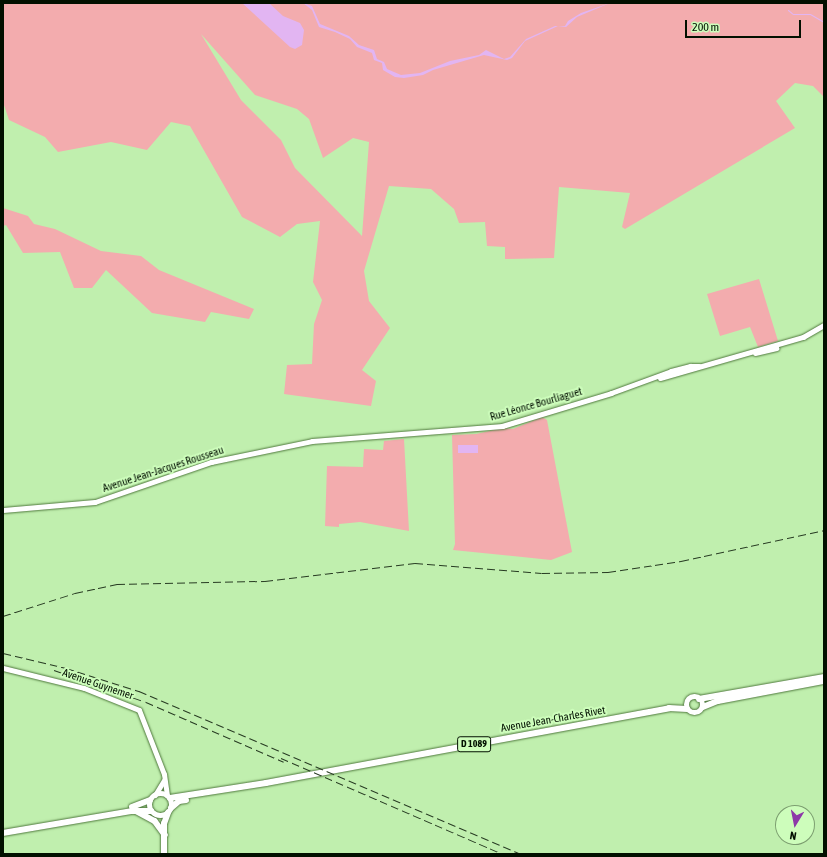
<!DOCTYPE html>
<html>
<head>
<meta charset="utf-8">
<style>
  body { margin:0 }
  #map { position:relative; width:827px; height:857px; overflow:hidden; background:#c0efae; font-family:"Asap Condensed",sans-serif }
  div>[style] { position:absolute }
  .green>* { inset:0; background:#f3acae }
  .water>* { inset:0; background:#e2b5f2; transform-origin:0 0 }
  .stream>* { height:1px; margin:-0.5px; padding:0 0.5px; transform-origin:0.5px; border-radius:0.5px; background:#e2b5f2 }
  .roads { filter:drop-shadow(0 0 1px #4f793d) drop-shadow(0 0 1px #4f793d) }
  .secondary>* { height:5px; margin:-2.5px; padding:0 2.5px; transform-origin:2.5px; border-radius:2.5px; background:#fff }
  .primary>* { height:5.5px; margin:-2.75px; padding:0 2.75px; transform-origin:2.75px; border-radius:2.75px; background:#fff }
  .primary>.ring { margin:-2.75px; padding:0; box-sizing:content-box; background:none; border:5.5px solid #fff; border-radius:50% }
  .rail>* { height:1px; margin-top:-0.5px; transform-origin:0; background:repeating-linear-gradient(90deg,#263a21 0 8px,transparent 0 12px) }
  span { translate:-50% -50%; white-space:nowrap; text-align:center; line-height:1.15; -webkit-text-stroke:4px #cdfdbb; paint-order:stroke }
  .shield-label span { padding:1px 3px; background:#cdfdbb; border:1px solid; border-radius:3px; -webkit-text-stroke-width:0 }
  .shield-label { font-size:10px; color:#021000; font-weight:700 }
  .street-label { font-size:11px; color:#021000 }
  .frame { position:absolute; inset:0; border:4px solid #021000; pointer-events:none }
  .north { position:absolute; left:775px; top:805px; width:40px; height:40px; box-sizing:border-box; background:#cdfdbb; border:1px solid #7c9e70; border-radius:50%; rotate:190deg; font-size:11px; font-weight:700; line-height:16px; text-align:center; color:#021000 }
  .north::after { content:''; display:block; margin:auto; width:14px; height:18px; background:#8d39a8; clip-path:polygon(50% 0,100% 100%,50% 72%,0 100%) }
  .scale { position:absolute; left:685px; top:20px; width:116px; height:18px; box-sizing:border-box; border:2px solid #021000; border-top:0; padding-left:5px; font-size:12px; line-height:14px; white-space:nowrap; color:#021000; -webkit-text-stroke:3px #cdfdbb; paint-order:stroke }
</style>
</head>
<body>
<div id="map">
  <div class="green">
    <div style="clip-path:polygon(evenodd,3px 3px,824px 3px,824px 97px,813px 86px,795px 83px,776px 101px,795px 128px,625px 229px,622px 227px,630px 193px,559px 187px,554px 258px,505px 259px,505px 247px,487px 246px,485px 222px,459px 223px,454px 209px,431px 189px,389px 186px,364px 271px,369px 301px,390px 328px,362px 370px,376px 381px,371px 406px,284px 394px,287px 365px,312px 364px,314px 324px,322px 300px,313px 282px,320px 221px,297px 224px,280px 237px,242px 217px,190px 126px,171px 122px,147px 150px,111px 142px,58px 152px,45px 137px,9px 120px,3px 102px,3px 3px,201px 34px,255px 95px,297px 109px,309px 119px,323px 158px,353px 138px,369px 142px,362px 236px,295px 168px,281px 140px,241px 100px,201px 34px)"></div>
    <div style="clip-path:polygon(3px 208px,28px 216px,34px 224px,55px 229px,101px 251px,141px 256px,159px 270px,254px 309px,249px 319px,211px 312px,205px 322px,152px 313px,106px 270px,92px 288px,74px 288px,60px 252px,23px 253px,6px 225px,3px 226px)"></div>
    <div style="clip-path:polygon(759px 279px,778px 341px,758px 347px,750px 327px,720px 336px,707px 294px)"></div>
    <div style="clip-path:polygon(542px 417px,547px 420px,572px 552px,551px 560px,453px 550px,455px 544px,452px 435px,476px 434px,503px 428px,513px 429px)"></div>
    <div style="clip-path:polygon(404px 439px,409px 531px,360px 522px,339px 524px,339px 527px,325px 526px,327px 466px,363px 467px,364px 449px,383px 450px,384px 441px)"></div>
  </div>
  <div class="water">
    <div style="clip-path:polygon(242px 3px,269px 3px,283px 16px,300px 23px,304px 30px,302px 45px,295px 49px,290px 47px)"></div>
    <div style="clip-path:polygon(303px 3px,312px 6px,320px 24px,349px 36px,359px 45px,374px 50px,377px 59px,384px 62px,387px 69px,401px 75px,420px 73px,450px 61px,479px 55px,486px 50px,504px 59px,510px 57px,526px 39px,555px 26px,565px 26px,568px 21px,581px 13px,610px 3px,577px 17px,566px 27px,558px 26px,525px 41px,512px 58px,507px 60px,484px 55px,433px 70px,423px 75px,404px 78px,395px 77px,383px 70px,382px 63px,374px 60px,372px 53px,357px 47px,350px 39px,335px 32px,319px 27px,312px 10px)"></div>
    <div style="left:458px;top:445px;width:20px;height:8px"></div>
  </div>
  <div class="stream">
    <div style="left:788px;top:10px;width:6px;rotate:39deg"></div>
    <div style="left:793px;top:14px;width:17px"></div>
    <div style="left:810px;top:14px;width:16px;rotate:30deg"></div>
  </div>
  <div class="roads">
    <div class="secondary">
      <div style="left:755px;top:353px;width:22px;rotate:-13deg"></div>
      <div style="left:660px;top:378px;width:149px;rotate:-16deg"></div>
      <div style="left:803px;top:337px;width:24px;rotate:-30deg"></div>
      <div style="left:3px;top:510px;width:92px;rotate:-5deg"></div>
      <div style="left:95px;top:502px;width:123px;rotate:-19deg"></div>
      <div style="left:211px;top:462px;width:103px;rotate:-11.7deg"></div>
      <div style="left:312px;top:441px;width:191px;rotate:-4.5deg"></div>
      <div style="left:502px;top:426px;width:114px;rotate:-16.8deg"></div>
      <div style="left:611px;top:393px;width:64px;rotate:-20.1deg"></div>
      <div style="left:671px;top:371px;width:20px;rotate:-15deg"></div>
      <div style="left:690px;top:366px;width:9px"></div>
      <div style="left:3px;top:668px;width:83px;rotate:13.9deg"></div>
      <div style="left:84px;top:688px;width:59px;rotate:21.8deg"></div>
      <div style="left:139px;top:710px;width:69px;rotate:68.7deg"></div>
      <div style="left:164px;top:774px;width:21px;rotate:82deg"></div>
      <div style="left:155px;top:795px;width:17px;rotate:-59deg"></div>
    </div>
    <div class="primary">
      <div class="ring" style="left:687px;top:697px;width:10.5px;height:10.5px"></div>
      <div style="left:699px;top:699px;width:127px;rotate:-10deg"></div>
      <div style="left:703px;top:707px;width:16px;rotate:-22deg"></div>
      <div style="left:718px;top:701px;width:108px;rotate:-10.7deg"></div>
      <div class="ring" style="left:150px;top:794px;width:16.5px;height:16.5px"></div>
      <div style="left:170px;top:798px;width:97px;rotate:-8.9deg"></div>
      <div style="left:266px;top:783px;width:410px;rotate:-10.5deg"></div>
      <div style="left:669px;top:708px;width:18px;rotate:3deg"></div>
      <div style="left:132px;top:807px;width:19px;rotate:-21deg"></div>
      <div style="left:171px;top:808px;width:11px;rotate:-41deg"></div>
      <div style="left:179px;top:801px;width:7px;rotate:-8deg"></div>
      <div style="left:136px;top:811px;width:21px;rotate:28deg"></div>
      <div style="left:155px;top:821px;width:17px;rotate:54deg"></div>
      <div style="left:3px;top:833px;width:131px;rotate:-9.7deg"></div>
      <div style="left:132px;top:811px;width:19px"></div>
      <div style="left:164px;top:854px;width:30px;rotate:-90deg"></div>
      <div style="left:164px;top:824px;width:12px;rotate:-70deg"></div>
    </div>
  </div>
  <div class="rail">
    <div style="left:3px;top:616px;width:76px;rotate:-17.7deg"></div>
    <div style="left:75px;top:593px;width:43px;rotate:-12.1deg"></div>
    <div style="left:117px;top:584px;width:148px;rotate:-1.2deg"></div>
    <div style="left:265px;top:581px;width:151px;rotate:-6.8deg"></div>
    <div style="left:415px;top:563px;width:127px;rotate:4.5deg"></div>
    <div style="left:542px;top:573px;width:66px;rotate:-0.9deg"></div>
    <div style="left:608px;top:572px;width:74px;rotate:-8.6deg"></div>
    <div style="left:681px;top:561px;width:146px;rotate:-12.2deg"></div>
    <div style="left:3px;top:653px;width:65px;rotate:13.4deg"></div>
    <div style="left:66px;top:668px;width:77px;rotate:17.5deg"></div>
    <div style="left:139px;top:691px;width:416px;rotate:23.1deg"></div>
    <div style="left:54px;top:670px;width:97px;rotate:19.2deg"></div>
    <div style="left:146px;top:702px;width:150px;rotate:23.5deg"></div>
    <div style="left:281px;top:758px;width:242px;rotate:23.4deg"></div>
  </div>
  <div class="shield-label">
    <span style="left:474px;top:744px">D 1089</span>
  </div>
  <div class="street-label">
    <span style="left:536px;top:404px;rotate:-16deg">Rue Léonce Bourliaguet</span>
    <span style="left:163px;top:469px;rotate:-18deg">Avenue Jean-Jacques Rousseau</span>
    <span style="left:98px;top:684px;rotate:19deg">Avenue Guynemer</span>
    <span style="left:553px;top:719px;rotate:-10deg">Avenue Jean-Charles Rivet</span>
  </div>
  <div class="frame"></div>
  <div class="north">N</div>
  <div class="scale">200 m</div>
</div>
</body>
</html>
